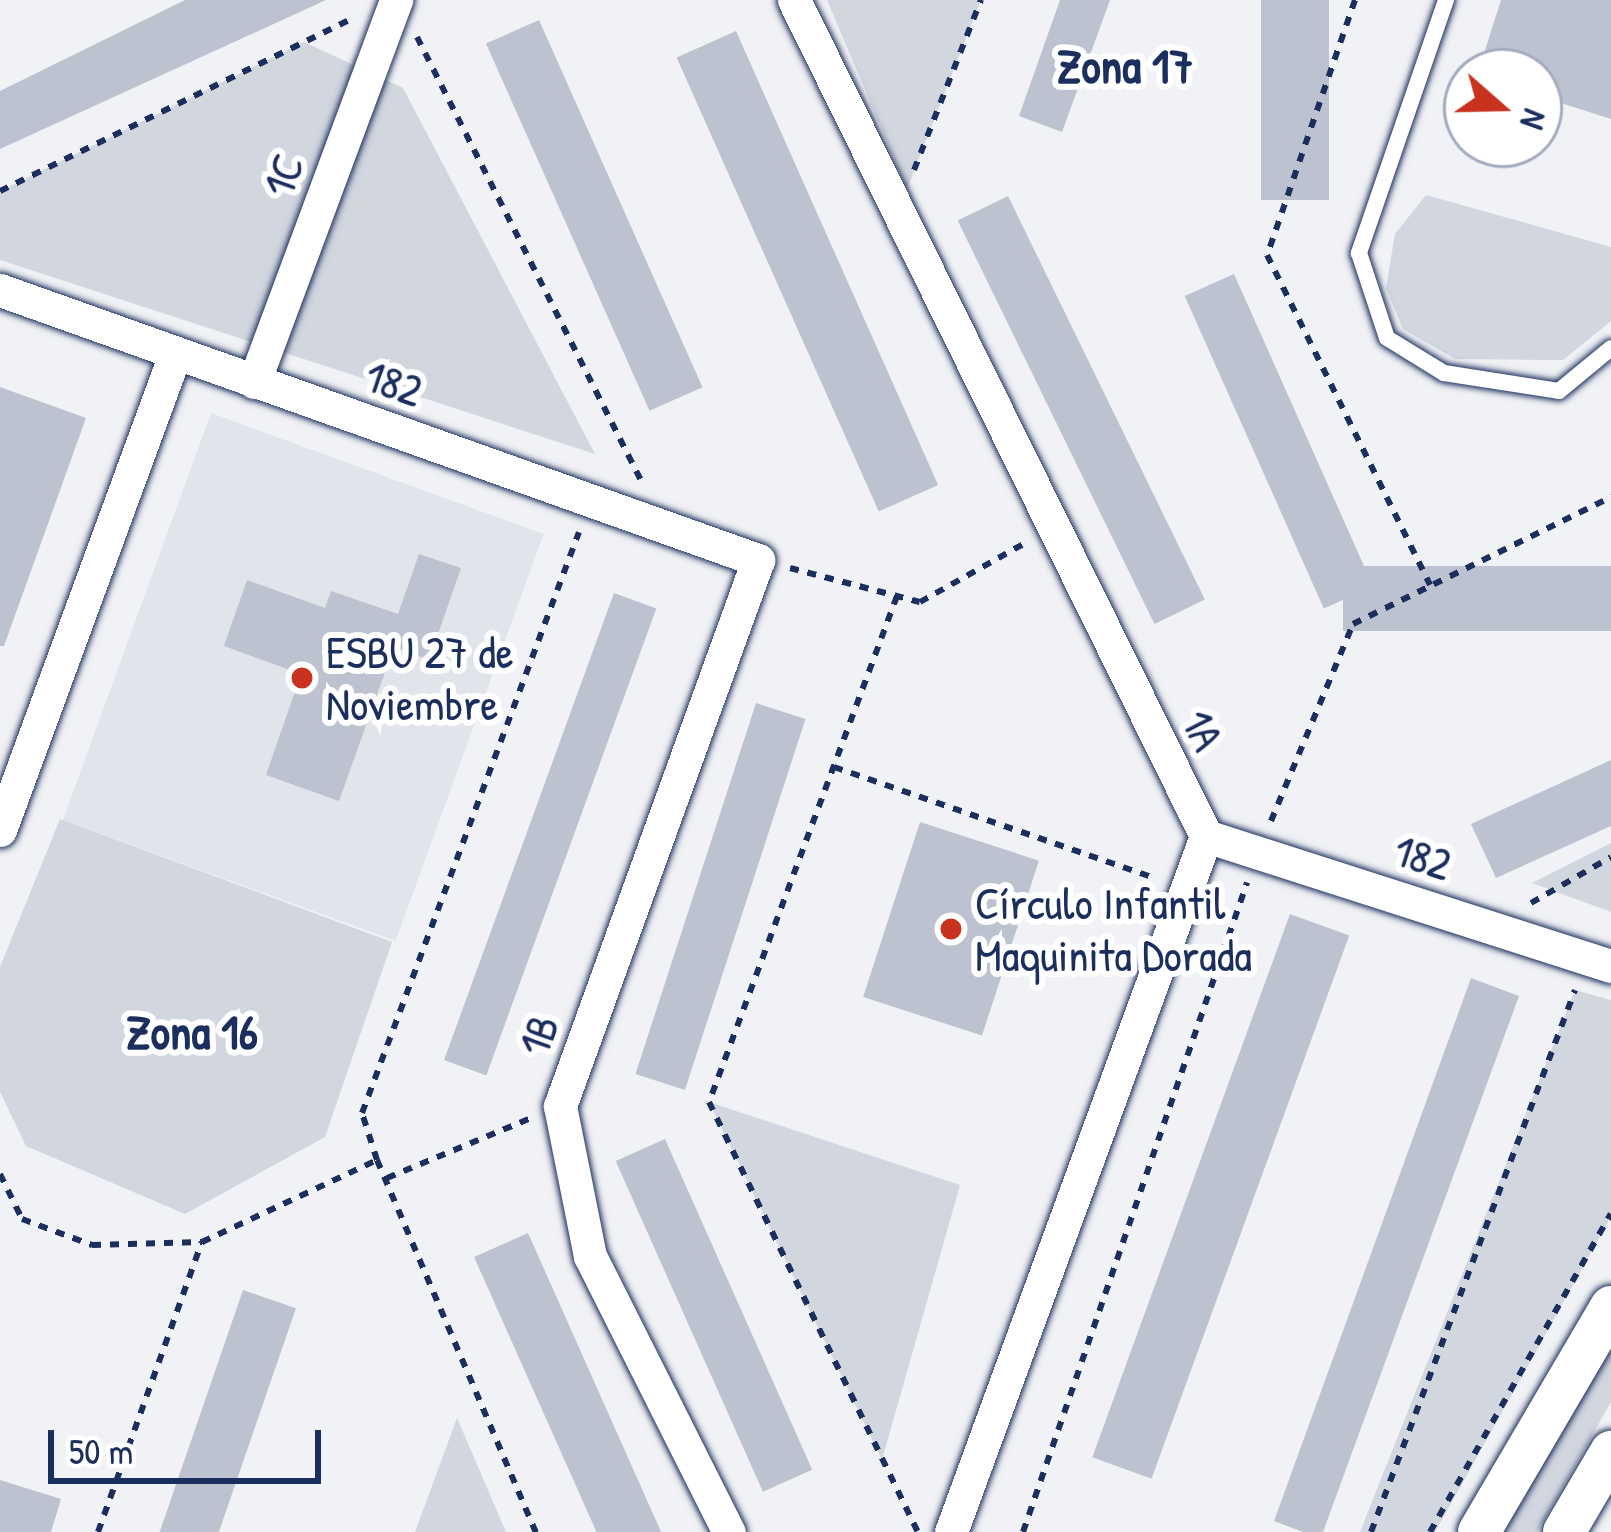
<!DOCTYPE html>
<html>
<head>
<meta charset="utf-8">
<style>
  body { margin:0 }
  #map { position:relative; width:1611px; height:1532px; overflow:hidden; background:#f1f2f5; font-family:"Patrick Hand",sans-serif }
  div>[style] { position:absolute }
  .built>* { inset:0; background:#e1e4ea; transform-origin:0 0 }
  .green>* { inset:0; background:#d2d6df }
  .building>* { inset:0; background:#bcc2d0; transform-origin:0 0 }
  .path>* { height:6px; margin-top:-3px; transform-origin:0; background:repeating-linear-gradient(90deg,#1b2f5e 0 9px,transparent 0 18px) }
  .roads { filter:drop-shadow(0 0 3px #1b2f5e) drop-shadow(0 0 3px #1b2f5e) }
  .service>* { height:16px; margin:-8px; padding:0 8px; transform-origin:8px; border-radius:8px; background:#fff }
  .minor>* { height:33px; margin:-16.5px; padding:0 16.5px; transform-origin:16.5px; border-radius:16.5px; background:#fff }
  .tertiary>* { height:42px; margin:-21px; padding:0 21px; transform-origin:21px; border-radius:21px; background:#fff }
  .dots>* { width:33px; height:33px; translate:-50% -50%; box-sizing:border-box; border:6px solid #fff; border-radius:50% }
  span { translate:-50% -50%; white-space:nowrap; text-align:center; line-height:1.15; -webkit-text-stroke:12px #fff; paint-order:stroke }
  .street-label { font-size:45px; color:#1b2f5e }
  .poi-label { font-size:45px; color:#1b2f5e }
  .left { translate:0 -50%; text-align:left }
  .neighbourhood-label { font-size:48px; color:#1b2f5e; font-weight:700 }
  .north { position:absolute; left:1443px; top:48px; width:120px; height:120px; box-sizing:border-box; background:#fff; border:3px solid #a4acbf; border-radius:50%; rotate:110deg; font-size:33px; font-weight:700; line-height:48px; text-align:center; color:#1b2f5e }
  .north::after { content:''; display:block; margin:auto; width:42px; height:54px; background:#c8321e; clip-path:polygon(50% 0,100% 100%,50% 72%,0 100%) }
  .scale { position:absolute; left:48px; top:1430px; width:273px; height:54px; box-sizing:border-box; border:6px solid #1b2f5e; border-top:0; padding-left:15px; font-size:36px; line-height:42px; white-space:nowrap; color:#1b2f5e; -webkit-text-stroke:9px #fff; paint-order:stroke }
</style>
</head>
<body>
<div id="map">
  <div class="built">
    <div style="left:211px;top:413px;width:354px;height:433px;rotate:20deg"></div>
  </div>
  <div class="green">
    <div style="clip-path:polygon(827px 0,981px 0,907px 189px)"></div>
    <div style="clip-path:polygon(304px 42px,403px 88px,595px 454px,0 260px,0 191px)"></div>
    <div style="clip-path:polygon(1426px 195px,1611px 247px,1611px 321px,1563px 360px,1455px 359px,1403px 329px,1386px 288px,1395px 234px)"></div>
    <div style="clip-path:polygon(60px 819px,392px 942px,325px 1137px,185px 1214px,26px 1146px,0 1092px,0 967px)"></div>
    <div style="clip-path:polygon(1611px 843px,1611px 912px,1532px 883px)"></div>
    <div style="clip-path:polygon(1575px 990px,1611px 1000px,1611px 1217px,1435px 1532px,1360px 1532px)"></div>
    <div style="clip-path:polygon(709px 1102px,960px 1185px,882px 1460px)"></div>
    <div style="clip-path:polygon(1611px 1342px,1611px 1402px,1537px 1532px,1500px 1532px)"></div>
    <div style="clip-path:polygon(457px 1418px,506px 1532px,415px 1532px)"></div>
  </div>
  <div class="building">
    <div style="clip-path:polygon(185px 0,326px 0,0 149px,0 91px)"></div>
    <div style="clip-path:polygon(1060px 0,1110px 0,1062px 132px,1019px 116px)"></div>
    <div style="left:1261px;top:0;width:68px;height:200px"></div>
    <div style="clip-path:polygon(1501px 0,1611px 0,1611px 119px,1539px 96px,1539px 72px,1478px 72px)"></div>
    <div style="left:539px;top:20px;width:402px;height:58px;rotate:66deg"></div>
    <div style="left:736px;top:31px;width:497px;height:65px;rotate:66deg"></div>
    <div style="left:1008px;top:196px;width:449px;height:56px;rotate:64deg"></div>
    <div style="left:1234px;top:274px;width:342px;height:54px;rotate:66deg"></div>
    <div style="clip-path:polygon(0 387px,86px 418px,4px 646px,0 646px)"></div>
    <div style="clip-path:polygon(419px 554px,461px 568px,429px 660px,394px 647px,339px 801px,266px 775px,301px 674px,224px 646px,247px 580px,325px 608px,331px 591px,398px 614px)"></div>
    <div style="left:1611px;top:566px;width:65px;height:268px;rotate:90deg"></div>
    <div style="left:614px;top:593px;width:45px;height:497px;rotate:20deg"></div>
    <div style="left:756px;top:703px;width:52px;height:390px;rotate:18deg"></div>
    <div style="clip-path:polygon(1611px 760px,1611px 826px,1496px 878px,1471px 824px)"></div>
    <div style="left:920px;top:822px;width:125px;height:184px;rotate:18deg"></div>
    <div style="left:1290px;top:914px;width:63px;height:578px;rotate:20deg"></div>
    <div style="clip-path:polygon(1471px 978px,1519px 996px,1323px 1532px,1303px 1532px,1274px 1521px)"></div>
    <div style="left:665px;top:1139px;width:362px;height:54px;rotate:66deg"></div>
    <div style="left:528px;top:1233px;width:328px;height:59px;rotate:66deg"></div>
    <div style="left:243px;top:1290px;width:56px;height:256px;rotate:19deg"></div>
    <div style="clip-path:polygon(0 1480px,61px 1499px,51px 1532px,0 1532px)"></div>
  </div>
  <div class="path">
    <div style="left:1355px;top:0;width:270px;rotate:109deg"></div>
    <div style="left:1267px;top:255px;width:368px;rotate:63.7deg"></div>
    <div style="left:417px;top:37px;width:497px;rotate:63.2deg"></div>
    <div style="left:914px;top:170px;width:183px;rotate:-68.5deg"></div>
    <div style="left:0;top:191px;width:395px;rotate:-26.1deg"></div>
    <div style="left:790px;top:568px;width:134px;rotate:14.7deg"></div>
    <div style="left:920px;top:602px;width:123px;rotate:-29.3deg"></div>
    <div style="left:897px;top:596px;width:540px;rotate:110.38deg"></div>
    <div style="left:709px;top:1102px;width:477px;rotate:64.1deg"></div>
    <div style="left:834px;top:767px;width:340px;rotate:19.1deg"></div>
    <div style="left:1271px;top:821px;width:213px;rotate:-67.4deg"></div>
    <div style="left:1353px;top:624px;width:288px;rotate:-26.2deg"></div>
    <div style="left:1531px;top:903px;width:92px;rotate:-29.9deg"></div>
    <div style="left:377px;top:1160px;width:49px;rotate:-107.7deg"></div>
    <div style="left:362px;top:1113px;width:620px;rotate:-69.52deg"></div>
    <div style="left:0;top:1174px;width:50px;rotate:63.9deg"></div>
    <div style="left:22px;top:1219px;width:75px;rotate:20.4deg"></div>
    <div style="left:92px;top:1245px;width:110px;rotate:-1.6deg"></div>
    <div style="left:202px;top:1242px;width:193px;rotate:-25.1deg"></div>
    <div style="left:377px;top:1160px;width:405px;rotate:66.9deg"></div>
    <div style="left:387px;top:1178px;width:154px;rotate:-22.6deg"></div>
    <div style="left:98px;top:1532px;width:308px;rotate:-70.3deg"></div>
    <div style="left:1023px;top:1532px;width:687px;rotate:-70.96deg"></div>
    <div style="left:1371px;top:1532px;width:579px;rotate:-69.37deg"></div>
    <div style="left:1430px;top:1532px;width:366px;rotate:-60.4deg"></div>
  </div>
  <div class="roads">
    <div class="service">
      <div style="left:1446px;top:0;width:268px;rotate:109deg"></div>
      <div style="left:1359px;top:253px;width:89px;rotate:71.8deg"></div>
      <div style="left:1387px;top:338px;width:67px;rotate:31.6deg"></div>
      <div style="left:1444px;top:373px;width:116px;rotate:8.9deg"></div>
      <div style="left:1559px;top:391px;width:67px;rotate:-39.6deg"></div>
    </div>
    <div class="minor">
      <div style="left:794px;top:0;width:932px;rotate:63.76deg"></div>
      <div style="left:1206px;top:836px;width:741px;rotate:110.12deg"></div>
      <div style="left:0;top:290px;width:805px;rotate:19.61deg"></div>
      <div style="left:758px;top:560px;width:581px;rotate:109.93deg"></div>
      <div style="left:560px;top:1106px;width:153px;rotate:78.7deg"></div>
      <div style="left:590px;top:1256px;width:309px;rotate:63.3deg"></div>
      <div style="left:254px;top:382px;width:408px;rotate:-69.6deg"></div>
      <div style="left:0;top:830px;width:507px;rotate:-69.81deg"></div>
      <div style="left:1206px;top:836px;width:425px;rotate:17.8deg"></div>
    </div>
    <div class="tertiary">
      <div style="left:1479px;top:1532px;width:261px;rotate:-59.6deg"></div>
      <div style="left:1564px;top:1532px;width:93px;rotate:-59.6deg"></div>
    </div>
  </div>
  <div class="dots">
    <div style="left:302px;top:678px;background:#c8321e"></div>
    <div style="left:951px;top:929px;background:#c8321e"></div>
  </div>
  <div class="street-label">
    <span style="left:283px;top:175px;rotate:-70deg">1C</span>
    <span style="left:394px;top:383px;rotate:19deg">182</span>
    <span style="left:1203px;top:730px;rotate:63deg">1A</span>
    <span style="left:1423px;top:857px;rotate:18deg">182</span>
    <span style="left:538px;top:1035px;rotate:-70deg">1B</span>
  </div>
  <div class="poi-label">
    <span class="left" style="left:326px;top:678px">ESBU 27 de<br>Noviembre</span>
    <span class="left" style="left:975px;top:929px">Círculo Infantil<br>Maquinita Dorada</span>
  </div>
  <div class="neighbourhood-label">
    <span style="left:1125px;top:66px">Zona 17</span>
    <span style="left:192px;top:1032px">Zona 16</span>
  </div>
  <div class="north">N</div>
  <div class="scale">50 m</div>
</div>
</body>
</html>
